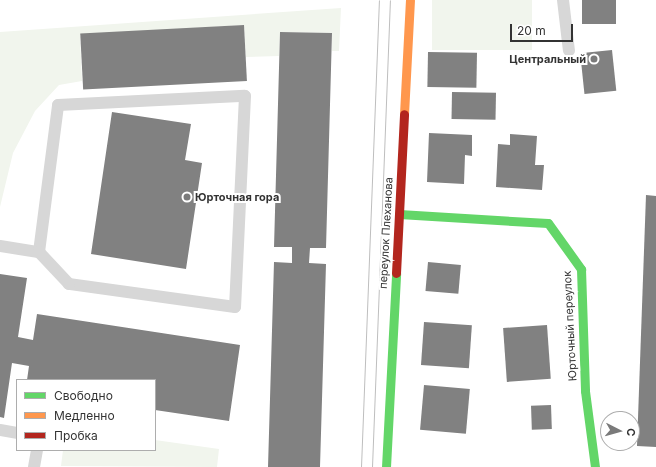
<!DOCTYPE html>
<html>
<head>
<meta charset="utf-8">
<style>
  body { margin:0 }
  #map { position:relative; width:656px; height:467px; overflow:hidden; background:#fff; font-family:Inter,sans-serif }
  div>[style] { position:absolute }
  .green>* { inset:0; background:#f1f5ed; transform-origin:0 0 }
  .building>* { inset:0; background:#818181; transform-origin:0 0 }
  .lane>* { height:12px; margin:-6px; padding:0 6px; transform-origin:6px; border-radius:6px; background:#d7d7d7 }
  .fast>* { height:9px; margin:-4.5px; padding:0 4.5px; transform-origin:4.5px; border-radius:4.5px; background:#63d668 }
  .slow>* { height:9px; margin:-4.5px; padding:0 4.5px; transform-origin:4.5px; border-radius:4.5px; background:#ff974d }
  .jam>* { height:9px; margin:-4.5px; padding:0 4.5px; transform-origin:4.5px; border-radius:4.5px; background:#b3261e }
  .tram>* { height:1px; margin:-0.5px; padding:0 0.5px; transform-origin:0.5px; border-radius:0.5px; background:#bebebe }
  .dots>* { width:11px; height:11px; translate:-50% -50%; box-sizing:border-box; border:2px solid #fff; border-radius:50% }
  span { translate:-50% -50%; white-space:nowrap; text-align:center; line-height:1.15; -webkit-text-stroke:4px #fff; paint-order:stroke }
  .poi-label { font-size:11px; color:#333; font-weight:700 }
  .right { translate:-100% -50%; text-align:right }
  .left { translate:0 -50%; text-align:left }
  .street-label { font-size:11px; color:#333 }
  .legend { position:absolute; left:16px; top:379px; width:140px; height:72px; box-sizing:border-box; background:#fff; border:1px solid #adadad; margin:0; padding:5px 7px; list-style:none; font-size:12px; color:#333 }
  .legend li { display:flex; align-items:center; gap:8px; height:20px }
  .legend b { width:20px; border:1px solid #adadad }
  .north { position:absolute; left:600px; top:411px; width:40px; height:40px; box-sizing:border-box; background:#fff; border:1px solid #adadad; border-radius:50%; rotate:96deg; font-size:11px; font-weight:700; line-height:16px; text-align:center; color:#333 }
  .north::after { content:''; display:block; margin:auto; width:14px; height:18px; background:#7a7a7a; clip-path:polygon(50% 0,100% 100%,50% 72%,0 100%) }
  .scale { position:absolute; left:510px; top:24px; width:63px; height:18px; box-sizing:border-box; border:2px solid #333; border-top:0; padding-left:5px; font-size:12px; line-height:14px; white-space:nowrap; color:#333; -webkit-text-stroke:3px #fff; paint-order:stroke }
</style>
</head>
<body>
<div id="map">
  <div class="green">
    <div style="left:432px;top:0;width:100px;height:50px"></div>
    <div style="clip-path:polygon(341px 8px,339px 51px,332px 51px,332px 33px,280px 32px,279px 56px,246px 57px,244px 25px,80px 35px,82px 81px,59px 85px,35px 111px,13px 153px,0 207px,0 32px)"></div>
    <div style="clip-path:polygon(155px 440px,219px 449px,217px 467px,61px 466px,63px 450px,155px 450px)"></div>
  </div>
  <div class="building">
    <div style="left:582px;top:0;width:34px;height:24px"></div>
    <div style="left:244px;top:25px;width:56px;height:164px;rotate:87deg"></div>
    <div style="clip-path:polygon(280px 32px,332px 33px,326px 248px,310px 248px,309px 263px,326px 264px,320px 467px,268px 467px,274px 262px,292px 263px,292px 247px,274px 247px)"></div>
    <div style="left:612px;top:50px;width:41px;height:32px;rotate:84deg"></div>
    <div style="left:428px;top:52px;width:49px;height:35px;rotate:1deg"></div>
    <div style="left:452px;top:92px;width:44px;height:27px;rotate:1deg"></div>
    <div style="clip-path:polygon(112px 112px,191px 124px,185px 160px,202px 163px,186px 269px,91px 254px)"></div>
    <div style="clip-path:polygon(429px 133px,472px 135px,472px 156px,465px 155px,464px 184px,427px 182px)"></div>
    <div style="clip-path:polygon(510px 134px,537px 136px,535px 165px,544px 165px,542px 190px,496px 187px,498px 144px,510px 145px)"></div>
    <div style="clip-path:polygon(646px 195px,656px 196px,656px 447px,637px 446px)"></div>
    <div style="left:428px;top:262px;width:33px;height:29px;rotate:5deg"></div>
    <div style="clip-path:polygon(0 274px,27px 278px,18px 337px,33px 340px,37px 314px,240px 345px,229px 421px,155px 410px,155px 380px,27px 380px,29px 366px,12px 363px,4px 418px,0 417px)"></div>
    <div style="left:424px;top:322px;width:48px;height:43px;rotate:4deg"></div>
    <div style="left:547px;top:325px;width:54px;height:44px;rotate:86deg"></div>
    <div style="left:424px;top:385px;width:46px;height:45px;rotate:5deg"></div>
    <div style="left:551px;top:405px;width:24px;height:20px;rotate:88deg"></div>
  </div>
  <div class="lane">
    <div style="left:563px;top:0;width:51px;rotate:83.3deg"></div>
    <div style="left:0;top:246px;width:39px;rotate:9deg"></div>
    <div style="left:39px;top:252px;width:148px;rotate:-82.6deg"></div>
    <div style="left:58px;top:105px;width:187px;rotate:-2.8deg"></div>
    <div style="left:245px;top:96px;width:211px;rotate:92.7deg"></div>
    <div style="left:235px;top:307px;width:168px;rotate:-172.1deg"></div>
    <div style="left:69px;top:284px;width:44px;rotate:-133.2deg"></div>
    <div style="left:0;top:430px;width:17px;rotate:10deg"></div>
    <div style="left:34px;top:467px;width:17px;rotate:-80deg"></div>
  </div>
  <div class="fast">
    <div style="left:399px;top:214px;width:149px;rotate:3.5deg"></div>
    <div style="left:548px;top:223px;width:57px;rotate:54.3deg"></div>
    <div style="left:581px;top:269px;width:122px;rotate:88.1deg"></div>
    <div style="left:585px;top:391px;width:77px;rotate:82.5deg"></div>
    <div style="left:386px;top:467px;width:194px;rotate:-87deg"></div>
  </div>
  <div class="slow">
    <div style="left:404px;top:114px;width:114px;rotate:-87deg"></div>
  </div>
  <div class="jam">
    <div style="left:396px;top:273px;width:159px;rotate:-87.1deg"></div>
  </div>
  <div class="tram">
    <div style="left:361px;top:467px;width:467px;rotate:-87.8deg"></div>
    <div style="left:372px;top:467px;width:467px;rotate:-87.8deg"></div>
  </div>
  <div class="dots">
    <div style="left:594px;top:59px;background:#7a7a7a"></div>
    <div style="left:187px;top:197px;background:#7a7a7a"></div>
  </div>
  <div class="poi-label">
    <span class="right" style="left:586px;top:59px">Центральный</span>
    <span class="left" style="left:195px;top:197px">Юрточная гора</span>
  </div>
  <div class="street-label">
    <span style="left:386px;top:233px;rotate:-87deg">переулок Плеханова</span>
    <span style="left:570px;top:326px;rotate:-93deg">Юрточный переулок</span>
  </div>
  <ul class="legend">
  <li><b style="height:5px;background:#63d668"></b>Свободно</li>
  <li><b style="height:5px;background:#ff974d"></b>Медленно</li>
  <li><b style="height:5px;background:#b3261e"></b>Пробка</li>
  </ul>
  <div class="north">С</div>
  <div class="scale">20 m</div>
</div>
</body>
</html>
